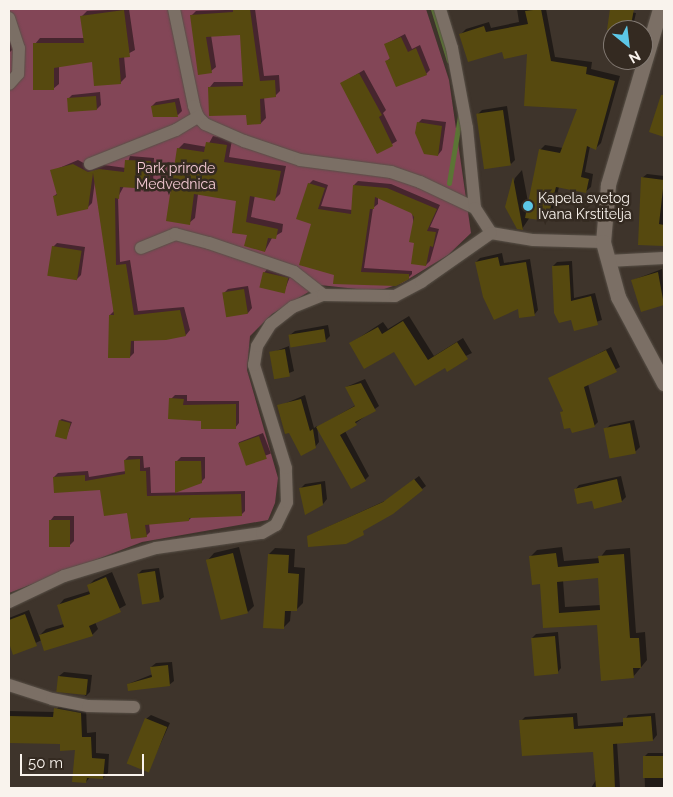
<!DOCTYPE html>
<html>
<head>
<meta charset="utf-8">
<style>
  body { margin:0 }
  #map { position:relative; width:673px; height:797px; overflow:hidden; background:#3e342b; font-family:Raleway,sans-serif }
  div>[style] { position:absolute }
  .green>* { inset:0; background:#834657 }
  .shadow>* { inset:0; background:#0007; transform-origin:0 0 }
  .stream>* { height:5px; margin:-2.5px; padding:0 2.5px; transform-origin:2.5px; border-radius:2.5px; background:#5b7435 }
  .building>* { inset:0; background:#56490f; transform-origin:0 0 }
  .roads { filter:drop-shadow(0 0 1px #585047) drop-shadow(0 0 1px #585047) }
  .street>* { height:12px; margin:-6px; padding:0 6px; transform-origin:6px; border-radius:6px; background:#7b6f65 }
  .secondary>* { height:15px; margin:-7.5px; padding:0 7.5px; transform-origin:7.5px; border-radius:7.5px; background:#7b6f65 }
  .dots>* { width:14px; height:14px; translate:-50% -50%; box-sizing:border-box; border:2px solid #342a21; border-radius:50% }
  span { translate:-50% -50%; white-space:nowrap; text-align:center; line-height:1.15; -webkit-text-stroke:5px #342a21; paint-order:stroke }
  .park-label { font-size:14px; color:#f4c9d3 }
  .poi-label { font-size:14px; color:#f9f3ed }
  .left { translate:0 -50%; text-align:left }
  .frame { position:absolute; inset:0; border:10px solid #f9f3ed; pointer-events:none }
  .north { position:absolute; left:603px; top:20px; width:50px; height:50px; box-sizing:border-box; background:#342a21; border:1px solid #837a73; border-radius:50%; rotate:151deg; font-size:14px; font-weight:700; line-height:20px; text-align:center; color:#f9f3ed }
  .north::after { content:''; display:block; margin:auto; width:18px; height:22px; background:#5cc7e7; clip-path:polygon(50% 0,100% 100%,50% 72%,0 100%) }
  .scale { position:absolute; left:20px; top:754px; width:124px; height:22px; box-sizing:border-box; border:2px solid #f9f3ed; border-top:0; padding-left:6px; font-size:15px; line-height:18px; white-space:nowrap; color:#f9f3ed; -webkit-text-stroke:4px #342a21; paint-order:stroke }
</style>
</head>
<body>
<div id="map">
  <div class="green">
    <div style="clip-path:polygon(9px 9px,426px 9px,449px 80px,471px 233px,448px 255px,402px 283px,384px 289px,366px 290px,320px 285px,272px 314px,250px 336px,247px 370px,278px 478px,275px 503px,268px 520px,142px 542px,9px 593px)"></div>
  </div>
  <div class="shadow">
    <div style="clip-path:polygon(129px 9px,135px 50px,124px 56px,126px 77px,120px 83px,93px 61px,59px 66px,59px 84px,53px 89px,35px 44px,40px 38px,85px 38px,82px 16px,87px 11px)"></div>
    <div style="clip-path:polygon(255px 9px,264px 76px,279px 75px,280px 91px,275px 96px,264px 97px,266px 118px,261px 123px,210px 87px,214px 82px,244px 82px,241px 33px,211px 35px,216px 67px,211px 71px,192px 15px,196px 11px)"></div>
    <div style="clip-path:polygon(517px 9px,546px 9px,555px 57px,592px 62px,591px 69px,620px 76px,601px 143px,596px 148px,590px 146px,585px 172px,593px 174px,591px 187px,585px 192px,559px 187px,552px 215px,547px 220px,530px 217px,522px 229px,506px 207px,515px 178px,522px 170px,529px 207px,540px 150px,545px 145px,563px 148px,579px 108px,529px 53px,503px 50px,461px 34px,466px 29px,489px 22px,491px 28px,519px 22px)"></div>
    <div style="clip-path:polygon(613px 9px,636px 13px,632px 30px,613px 30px,613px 44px,606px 42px)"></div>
    <div style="clip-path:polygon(405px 34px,412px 49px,420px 45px,430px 70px,426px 74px,387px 61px,391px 57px,386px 44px)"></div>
    <div style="clip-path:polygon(9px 37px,12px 50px,9px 53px)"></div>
    <div style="clip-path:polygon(364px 70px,386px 110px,383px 113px,397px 141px,377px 153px,342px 83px)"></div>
    <div style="clip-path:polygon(100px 92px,101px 105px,97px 109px,68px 99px,72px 95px)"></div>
    <div style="clip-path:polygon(179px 98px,182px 111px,178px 115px,152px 106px,156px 102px)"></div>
    <div style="clip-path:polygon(507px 106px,515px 160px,511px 164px,478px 114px,482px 110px)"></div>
    <div style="clip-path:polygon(422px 119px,446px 122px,442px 150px,438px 155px,418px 123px)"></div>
    <div style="clip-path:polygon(213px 136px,232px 140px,229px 157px,286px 166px,280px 194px,274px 200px,255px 195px,251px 217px,283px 224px,282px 232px,272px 238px,265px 251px,248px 234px,238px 200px,198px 194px,195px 218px,189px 223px,178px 149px,184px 143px,207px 147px)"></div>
    <div style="clip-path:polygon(130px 156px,154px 158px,153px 184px,149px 188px,124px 186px,118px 197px,120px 262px,130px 260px,138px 311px,184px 307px,190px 330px,186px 335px,134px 340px,134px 353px,130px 357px,110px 315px,114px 311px,95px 181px,92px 203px,87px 208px,54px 196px,58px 193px,52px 171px,78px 160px,93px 168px,104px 165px,126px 168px)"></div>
    <div style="clip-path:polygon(647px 174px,664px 176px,663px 245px,642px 178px)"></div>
    <div style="clip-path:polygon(313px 180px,328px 185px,321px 206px,352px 210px,354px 185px,358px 181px,391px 184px,440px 205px,430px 227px,439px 229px,430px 261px,426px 265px,416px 242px,412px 212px,378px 197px,378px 204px,373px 208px,364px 268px,412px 271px,412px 274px,408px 278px,336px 274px,312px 223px,309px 184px)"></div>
    <div style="clip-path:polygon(57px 243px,85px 247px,81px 275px,77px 279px,53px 247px)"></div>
    <div style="clip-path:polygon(502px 253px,504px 263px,530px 259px,538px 310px,534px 315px,476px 262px,480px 258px)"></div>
    <div style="clip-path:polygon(572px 261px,574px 298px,595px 293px,602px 320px,575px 329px,553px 266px,557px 262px)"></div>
    <div style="clip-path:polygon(268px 268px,291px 274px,284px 292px,264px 273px)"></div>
    <div style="clip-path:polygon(662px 269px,664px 304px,642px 311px,633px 280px)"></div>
    <div style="clip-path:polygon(248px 286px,252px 308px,248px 313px,227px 316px,223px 294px,228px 289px)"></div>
    <div style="clip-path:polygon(409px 316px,434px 356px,463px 338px,472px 353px,445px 366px,394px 351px,351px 343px,383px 322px,388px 329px)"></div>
    <div style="clip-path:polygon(328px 325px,330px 336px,325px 341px,290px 335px,295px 331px)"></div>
    <div style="clip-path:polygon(289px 346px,294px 371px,277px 378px,271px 353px)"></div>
    <div style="clip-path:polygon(611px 347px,620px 367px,588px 384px,598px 422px,594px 426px,561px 412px,564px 410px,550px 379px)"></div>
    <div style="clip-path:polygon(365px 379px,379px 406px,345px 431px,369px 476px,365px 480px,318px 427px,356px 405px,346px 387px)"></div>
    <div style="clip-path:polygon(175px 395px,187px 395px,187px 401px,239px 401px,239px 423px,235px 428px,203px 420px,171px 399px)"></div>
    <div style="clip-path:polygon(305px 395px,314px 428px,317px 426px,319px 442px,315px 447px,279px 406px)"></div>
    <div style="clip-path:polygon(62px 419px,72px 422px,66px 438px,60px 420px)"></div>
    <div style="clip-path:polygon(634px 420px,640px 447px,636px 451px,612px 457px,606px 429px,610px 425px)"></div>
    <div style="left:263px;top:433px;width:22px;height:26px;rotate:69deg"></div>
    <div style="clip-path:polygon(129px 456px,143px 456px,144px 468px,150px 467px,151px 493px,245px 491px,245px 511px,241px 515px,193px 516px,189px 520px,149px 523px,150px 532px,146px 536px,128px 511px,101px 489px,54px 477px,58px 473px,88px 471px,89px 477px,126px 471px,125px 460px)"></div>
    <div style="clip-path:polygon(181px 457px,205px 457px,205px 478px,201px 482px,176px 462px)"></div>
    <div style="clip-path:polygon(419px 476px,426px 486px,422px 489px,308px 536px,389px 499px)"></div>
    <div style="clip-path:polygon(621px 476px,626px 497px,622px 501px,593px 499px,575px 490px,579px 485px)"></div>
    <div style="clip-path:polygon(325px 481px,327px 499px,323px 504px,301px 488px,305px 484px)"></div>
    <div style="clip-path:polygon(54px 516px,74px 516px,74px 541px,70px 545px,50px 521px)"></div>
    <div style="clip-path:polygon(239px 547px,254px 606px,248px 612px,208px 560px,214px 553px)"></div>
    <div style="clip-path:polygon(evenodd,562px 547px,564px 561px,600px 558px,606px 550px,630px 548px,636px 633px,645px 632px,647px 660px,633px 677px,598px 623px,544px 627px,541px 583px,531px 556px,537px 550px,562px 547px,599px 577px,601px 605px,565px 607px,563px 580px,599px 577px)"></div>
    <div style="clip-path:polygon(275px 548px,295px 549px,294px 567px,305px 568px,303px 603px,296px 610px,291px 610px,290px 621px,283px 628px,269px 554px)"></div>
    <div style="clip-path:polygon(159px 568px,164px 597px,159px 601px,138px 574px,142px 570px)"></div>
    <div style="clip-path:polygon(112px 572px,126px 605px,95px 622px,98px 629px,92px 635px,42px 640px,14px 653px,9px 640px,9px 618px,29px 610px,39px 636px,46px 629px,64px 624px,59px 605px,64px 599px,90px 591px,88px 586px,94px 580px)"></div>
    <div style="clip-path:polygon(558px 632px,561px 668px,557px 673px,532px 638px,536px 634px)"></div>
    <div style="clip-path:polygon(172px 662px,174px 681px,169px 685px,128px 684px,153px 674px,151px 667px,156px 663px)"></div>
    <div style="clip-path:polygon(64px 672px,92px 675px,90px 692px,86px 696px,59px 676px)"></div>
    <div style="clip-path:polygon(61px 703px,86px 708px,87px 733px,96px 732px,96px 753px,109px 754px,108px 773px,103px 778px,90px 777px,86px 782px,76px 749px,61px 743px,9px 742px,9px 711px,55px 712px)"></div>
    <div style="clip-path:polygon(577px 713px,578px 726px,624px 722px,628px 715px,655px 713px,657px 735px,653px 740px,617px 742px,620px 788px,591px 788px,596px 780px,594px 750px,521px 721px,525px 717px)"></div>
    <div style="clip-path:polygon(151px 715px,170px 723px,148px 771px,146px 719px)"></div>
    <div style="clip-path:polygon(648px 753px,664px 753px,664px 788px,645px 788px,644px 757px)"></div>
  </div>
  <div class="stream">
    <div style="left:433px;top:9px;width:54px;rotate:72.9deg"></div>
    <div style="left:449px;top:183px;width:68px;rotate:-80.7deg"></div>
  </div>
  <div class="building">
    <div style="clip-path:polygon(233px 9px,250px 9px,260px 81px,275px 80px,276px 97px,260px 99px,261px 124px,247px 125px,246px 115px,209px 116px,208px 87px,243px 86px,240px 35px,206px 37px,212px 73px,198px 75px,190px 15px,233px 12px)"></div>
    <div style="clip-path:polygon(541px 9px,551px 61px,587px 67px,586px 74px,615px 81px,596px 150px,587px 146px,581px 177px,589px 179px,586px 193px,556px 187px,547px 221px,525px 218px,539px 149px,560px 153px,577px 109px,524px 106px,527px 54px,504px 59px,502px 52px,468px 62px,459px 34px,484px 26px,486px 32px,528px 24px,525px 11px)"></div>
    <div style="clip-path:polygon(610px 9px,634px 9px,630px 30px,607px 30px)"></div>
    <div style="clip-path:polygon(124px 10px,130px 57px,119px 58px,121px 84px,94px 86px,92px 62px,54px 68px,54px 90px,33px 90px,33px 43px,84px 43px,80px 16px)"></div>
    <div style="clip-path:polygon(401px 37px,408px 52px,416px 48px,427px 75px,396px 87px,385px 61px,390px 59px,384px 44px)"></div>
    <div style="clip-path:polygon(359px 73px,382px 115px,379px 117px,393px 146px,377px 154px,340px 83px)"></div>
    <div style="clip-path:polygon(661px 95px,664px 95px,664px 137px,649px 132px)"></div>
    <div style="left:96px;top:96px;width:14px;height:29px;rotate:86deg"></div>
    <div style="clip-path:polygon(175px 102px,178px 117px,153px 117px,151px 106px)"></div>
    <div style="left:503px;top:110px;width:56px;height:27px;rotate:82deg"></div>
    <div style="clip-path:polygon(417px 122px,442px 126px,438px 156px,424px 154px,415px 133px)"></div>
    <div style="clip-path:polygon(206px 142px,227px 145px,224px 162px,281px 171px,275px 201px,250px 196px,246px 222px,278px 229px,276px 239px,268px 238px,265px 252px,244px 246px,247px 235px,232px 233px,236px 201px,194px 194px,190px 225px,166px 221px,177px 148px,204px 152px)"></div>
    <div style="clip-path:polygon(125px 160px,151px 161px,149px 189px,120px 187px,119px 199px,115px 198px,116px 265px,126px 264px,134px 315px,180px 310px,186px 336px,166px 340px,131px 341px,130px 358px,108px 358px,109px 315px,114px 315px,93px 173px,88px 209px,57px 216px,53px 196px,57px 195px,50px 170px,73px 164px,88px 172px,99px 169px,124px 172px)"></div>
    <div style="clip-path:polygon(513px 177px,523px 230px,517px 229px,505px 207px)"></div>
    <div style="clip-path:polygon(641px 177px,664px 180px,659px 224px,664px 225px,664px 246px,638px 245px)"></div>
    <div style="clip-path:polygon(308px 183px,325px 188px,318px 209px,351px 214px,353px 185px,387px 188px,437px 209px,427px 231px,436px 232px,433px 247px,430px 246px,426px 266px,411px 264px,414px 243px,409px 242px,414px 217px,411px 213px,375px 197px,374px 209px,370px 209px,361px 272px,409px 274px,409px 279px,396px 286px,333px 284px,334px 275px,299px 265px,311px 224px,296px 219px)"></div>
    <div style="left:52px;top:246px;width:30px;height:30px;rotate:9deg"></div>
    <div style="clip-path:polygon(498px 257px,500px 266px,526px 262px,535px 316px,519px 318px,518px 309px,494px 320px,483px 297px,475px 262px)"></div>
    <div style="clip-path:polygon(569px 265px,571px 301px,591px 296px,598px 325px,574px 331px,571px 320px,559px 323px,554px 313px,552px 266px)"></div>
    <div style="left:263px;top:272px;width:26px;height:16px;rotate:13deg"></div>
    <div style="clip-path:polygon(658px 272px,664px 305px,641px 312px,631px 280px)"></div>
    <div style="left:244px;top:289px;width:25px;height:22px;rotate:81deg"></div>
    <div style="clip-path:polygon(403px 321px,428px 360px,457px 342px,468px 359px,447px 372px,445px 368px,415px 386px,394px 352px,364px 369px,349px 343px,378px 327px,382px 334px)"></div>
    <div style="left:324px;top:329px;width:13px;height:36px;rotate:81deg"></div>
    <div style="left:285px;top:349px;width:28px;height:16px;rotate:80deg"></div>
    <div style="clip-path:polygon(606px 350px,617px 372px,584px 387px,595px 427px,572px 433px,570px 428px,564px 429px,560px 412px,563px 411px,548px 378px)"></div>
    <div style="clip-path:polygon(361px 383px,376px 411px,355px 422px,357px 425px,340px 435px,366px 481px,351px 489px,316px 427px,355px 406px,345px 387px)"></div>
    <div style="clip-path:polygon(169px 398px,184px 399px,183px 405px,236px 404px,236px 429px,201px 429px,201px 421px,168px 419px)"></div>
    <div style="clip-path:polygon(301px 399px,310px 431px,313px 429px,316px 448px,301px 456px,289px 433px,285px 434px,277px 405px)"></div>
    <div style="left:59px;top:420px;width:12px;height:17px;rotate:14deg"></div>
    <div style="left:630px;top:423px;width:31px;height:27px;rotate:79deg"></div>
    <div style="left:259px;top:436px;width:24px;height:22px;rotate:71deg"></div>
    <div style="clip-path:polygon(140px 459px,140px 471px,146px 471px,147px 496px,241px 494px,242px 516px,189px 518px,189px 521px,145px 525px,147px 537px,131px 539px,127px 513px,104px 516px,100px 490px,54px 493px,53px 477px,85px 475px,85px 481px,125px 474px,124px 460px)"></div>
    <div style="clip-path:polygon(175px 461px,201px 461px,202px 483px,175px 493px)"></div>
    <div style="clip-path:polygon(414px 479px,423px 490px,393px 514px,363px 531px,364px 535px,346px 544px,308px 547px,307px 536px,383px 502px)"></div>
    <div style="clip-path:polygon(617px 479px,622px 502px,594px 509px,592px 501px,577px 504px,574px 489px)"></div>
    <div style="clip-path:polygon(321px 484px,323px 505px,305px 515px,299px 488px)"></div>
    <div style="left:49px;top:520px;width:21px;height:27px"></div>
    <div style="left:233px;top:553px;width:62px;height:28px;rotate:76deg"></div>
    <div style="clip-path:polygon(evenodd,556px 553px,558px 567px,599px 563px,598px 556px,624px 554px,630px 638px,639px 638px,641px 668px,633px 668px,634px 678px,601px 681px,597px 625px,543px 628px,540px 584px,532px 585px,529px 556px,556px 553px,598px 578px,600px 610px,559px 613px,557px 582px,598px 578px)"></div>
    <div style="clip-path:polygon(268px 554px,289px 555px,288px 573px,299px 574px,297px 611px,285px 611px,284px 629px,263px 628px)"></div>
    <div style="left:155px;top:571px;width:31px;height:18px;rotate:81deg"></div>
    <div style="clip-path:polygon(106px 577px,121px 612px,89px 626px,93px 636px,44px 651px,39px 635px,64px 627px,57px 605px,90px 594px,87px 585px)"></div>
    <div style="clip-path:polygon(25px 614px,37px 646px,13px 655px,9px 643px,9px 620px)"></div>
    <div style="left:555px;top:636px;width:38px;height:24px;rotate:85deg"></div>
    <div style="clip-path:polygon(168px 665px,170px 686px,128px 691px,127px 684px,152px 677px,150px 667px)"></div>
    <div style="left:58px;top:676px;width:30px;height:16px;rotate:6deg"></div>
    <div style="clip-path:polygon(54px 708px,81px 713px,82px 737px,91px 737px,92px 758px,105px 759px,103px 779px,87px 778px,86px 783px,72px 782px,75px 750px,60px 751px,60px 744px,9px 743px,9px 716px,53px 717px)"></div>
    <div style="clip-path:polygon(651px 716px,653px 741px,613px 744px,615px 788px,596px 788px,593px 752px,522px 756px,519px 720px,573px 717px,574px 729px,623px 726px,623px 718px)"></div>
    <div style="left:145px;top:718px;width:24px;height:49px;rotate:22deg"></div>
    <div style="left:664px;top:756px;width:22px;height:21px;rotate:90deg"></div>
  </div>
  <div class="roads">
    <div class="street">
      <div style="left:174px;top:9px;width:99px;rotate:78.3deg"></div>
      <div style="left:194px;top:106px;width:12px;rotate:70deg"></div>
      <div style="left:198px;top:117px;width:10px;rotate:45deg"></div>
      <div style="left:205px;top:124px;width:43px;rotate:23.6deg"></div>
      <div style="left:244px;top:141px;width:59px;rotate:18.7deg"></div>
      <div style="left:300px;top:160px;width:92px;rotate:7.5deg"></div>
      <div style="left:391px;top:172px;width:31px;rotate:19deg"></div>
      <div style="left:420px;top:182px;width:61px;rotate:25.3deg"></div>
      <div style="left:440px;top:9px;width:41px;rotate:72.9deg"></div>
      <div style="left:452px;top:48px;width:81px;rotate:79.4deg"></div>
      <div style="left:467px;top:128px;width:80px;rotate:84.3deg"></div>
      <div style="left:475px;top:208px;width:30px;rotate:57deg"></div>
      <div style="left:491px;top:233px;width:43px;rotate:9.5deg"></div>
      <div style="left:533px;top:240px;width:70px;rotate:1.6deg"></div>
      <div style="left:9px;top:18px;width:32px;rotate:72deg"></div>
      <div style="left:19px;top:48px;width:26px;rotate:92deg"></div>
      <div style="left:18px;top:74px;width:13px;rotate:132deg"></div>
      <div style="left:90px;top:164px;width:92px;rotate:-21.6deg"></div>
      <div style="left:176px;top:130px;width:26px;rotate:-31deg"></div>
      <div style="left:141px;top:248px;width:37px;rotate:-22deg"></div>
      <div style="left:175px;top:234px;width:35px;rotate:15deg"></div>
      <div style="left:209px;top:243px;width:90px;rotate:18.8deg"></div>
      <div style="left:294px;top:272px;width:37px;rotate:38deg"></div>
      <div style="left:608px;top:261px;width:56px;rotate:-3.1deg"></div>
      <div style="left:9px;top:602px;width:61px;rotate:-25.3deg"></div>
      <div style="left:64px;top:576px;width:96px;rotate:-16.9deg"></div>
      <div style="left:156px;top:548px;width:107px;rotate:-8.1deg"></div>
      <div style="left:262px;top:533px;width:16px;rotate:-30deg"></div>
      <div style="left:276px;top:525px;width:25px;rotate:-64deg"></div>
      <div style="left:287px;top:502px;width:34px;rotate:-92deg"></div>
      <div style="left:286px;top:468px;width:108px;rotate:-107.3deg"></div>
      <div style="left:254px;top:365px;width:19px;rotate:-81deg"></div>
      <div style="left:257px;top:346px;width:26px;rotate:-58deg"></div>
      <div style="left:271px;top:324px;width:28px;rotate:-38deg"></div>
      <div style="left:293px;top:307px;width:32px;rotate:-22deg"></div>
      <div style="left:323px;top:295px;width:72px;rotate:0.8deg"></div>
      <div style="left:395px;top:296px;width:30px;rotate:-28deg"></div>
      <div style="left:421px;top:282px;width:85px;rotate:-35deg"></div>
      <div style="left:9px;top:685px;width:45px;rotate:18deg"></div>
      <div style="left:52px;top:699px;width:37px;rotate:11deg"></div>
      <div style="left:88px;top:706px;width:46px;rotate:1.2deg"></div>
    </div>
    <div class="secondary">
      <div style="left:660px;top:9px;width:184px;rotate:106.5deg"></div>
      <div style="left:608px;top:185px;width:57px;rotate:95deg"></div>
      <div style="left:603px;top:242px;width:57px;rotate:74.7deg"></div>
      <div style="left:618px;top:297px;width:98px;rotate:61.9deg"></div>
    </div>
  </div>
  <div class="dots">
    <div style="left:528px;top:206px;background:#5cc7e7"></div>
  </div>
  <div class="park-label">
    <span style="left:176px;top:176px">Park prirode<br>Medvednica</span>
  </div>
  <div class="poi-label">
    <span class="left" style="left:538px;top:206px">Kapela svetog<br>Ivana Krstitelja</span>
  </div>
  <div class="frame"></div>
  <div class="north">N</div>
  <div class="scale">50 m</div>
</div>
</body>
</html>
